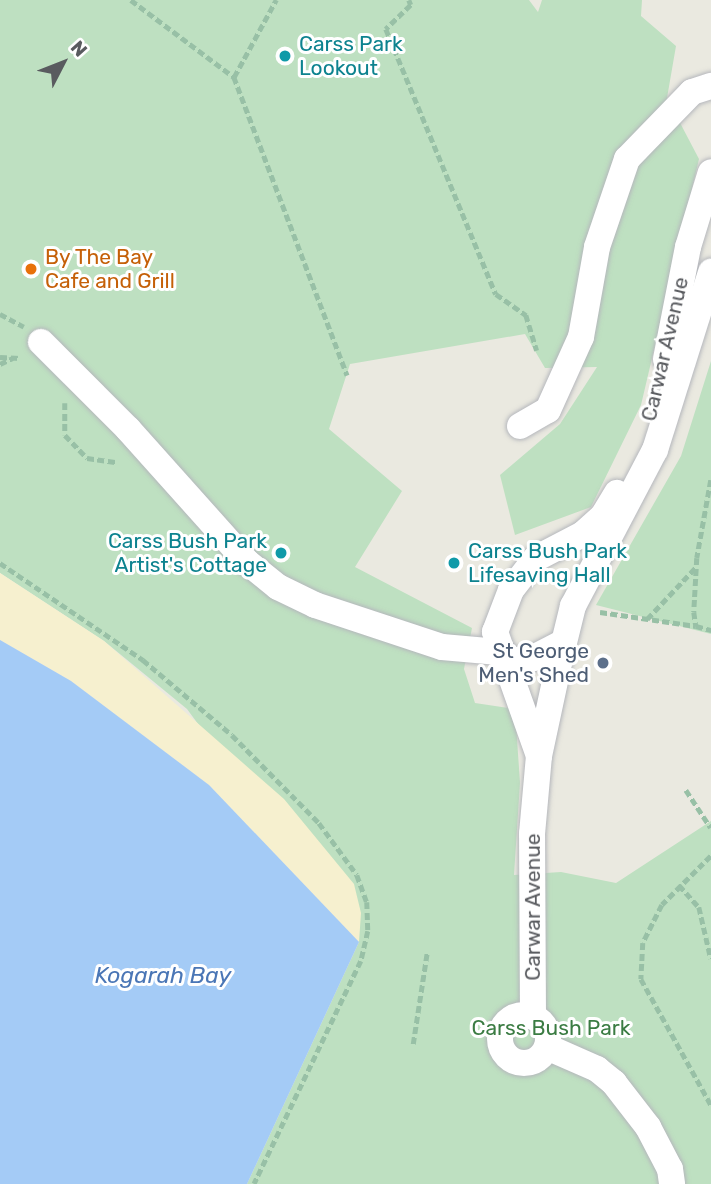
<!DOCTYPE html>
<html>
<head>
<meta charset="utf-8">
<style>
  body { margin:0 }
  #map { position:relative; width:711px; height:1184px; overflow:hidden; background:#eae9e0; font-family:Rubik,sans-serif }
  div>[style] { position:absolute }
  .green>* { inset:0; background:#bee0c1 }
  .sand>* { inset:0; background:#f6f0cf }
  .water>* { inset:0; background:#a4cbf6 }
  .path>* { height:4.5px; margin-top:-2.25px; transform-origin:0; background:repeating-linear-gradient(90deg,#98c0a6 0 7px,transparent 0 10.5px) }
  .roads { filter:drop-shadow(0 0 2px #b5b7bc) drop-shadow(0 0 2px #b5b7bc) }
  .minor>* { height:26px; margin:-13px; padding:0 13px; transform-origin:13px; border-radius:13px; background:#fff }
  .minor>.ring { margin:-13px; padding:0; box-sizing:content-box; background:none; border:26px solid #fff; border-radius:50% }
  .dots>* { width:19px; height:19px; translate:-50% -50%; box-sizing:border-box; border:4px solid #fff; border-radius:50% }
  span { translate:-50% -50%; white-space:nowrap; text-align:center; line-height:1.15; -webkit-text-stroke:6px #fff; paint-order:stroke }
  .culture-label { font-size:21px; color:#0d838f }
  .left { translate:0 -50%; text-align:left }
  .right { translate:-100% -50%; text-align:right }
  .food-label { font-size:21px; color:#c56008 }
  .street-label { font-size:21px; color:#595b5f }
  .service-label { font-size:21px; color:#4e5e75 }
  .park-label { font-size:21px; color:#3b7c43 }
  .water-label { font-size:23px; color:#4a76b6; font-style:italic }
  .north { position:absolute; left:28px; top:28px; width:70px; height:70px; -webkit-text-stroke:5px #fff; paint-order:stroke; rotate:48deg; font-size:19px; font-weight:700; line-height:28px; text-align:center; color:#595b5f }
  .north::after { content:''; display:block; margin:auto; width:24px; height:32px; background:#595b5f; clip-path:polygon(50% 0,100% 100%,50% 72%,0 100%) }
</style>
</head>
<body>
<div id="map">
  <div class="green">
    <div style="clip-path:polygon(0 0,529px 0,538px 12px,542px 0,642px 0,641px 16px,676px 46px,667px 98px,699px 159px,641px 405px,591px 507px,515px 535px,500px 475px,560px 424px,597px 367px,545px 368px,525px 334px,350px 364px,329px 429px,402px 491px,355px 567px,472px 628px,464px 669px,475px 703px,515px 709px,520px 783px,514px 875px,561px 872px,616px 883px,711px 821px,711px 1184px,247px 1184px,359px 942px,187px 709px,104px 641px,0 573px)"></div>
    <div style="clip-path:polygon(711px 361px,711px 634px,596px 605px,681px 456px)"></div>
  </div>
  <div class="sand">
    <div style="clip-path:polygon(0 573px,104px 641px,284px 799px,354px 884px,361px 913px,359px 942px,209px 785px,71px 681px,0 640px)"></div>
  </div>
  <div class="water">
    <div style="clip-path:polygon(0 640px,71px 681px,209px 785px,359px 942px,247px 1184px,0 1184px)"></div>
  </div>
  <div class="path">
    <div style="left:131px;top:0;width:129px;rotate:36.8deg"></div>
    <div style="left:234px;top:77px;width:319px;rotate:69.2deg"></div>
    <div style="left:409px;top:0;width:5px;rotate:68deg"></div>
    <div style="left:411px;top:5px;width:35px;rotate:136deg"></div>
    <div style="left:386px;top:29px;width:287px;rotate:67.5deg"></div>
    <div style="left:496px;top:294px;width:37px;rotate:35deg"></div>
    <div style="left:526px;top:315px;width:37px;rotate:73deg"></div>
    <div style="left:234px;top:77px;width:88px;rotate:-61.4deg"></div>
    <div style="left:0;top:314px;width:27px;rotate:28deg"></div>
    <div style="left:0;top:357px;width:20px;rotate:3deg"></div>
    <div style="left:0;top:364px;width:14px;rotate:-25deg"></div>
    <div style="left:65px;top:403px;width:32px;rotate:90deg"></div>
    <div style="left:65px;top:435px;width:32px;rotate:46deg"></div>
    <div style="left:87px;top:458px;width:30px;rotate:8deg"></div>
    <div style="left:711px;top:480px;width:79px;rotate:100.2deg"></div>
    <div style="left:697px;top:558px;width:54px;rotate:93.2deg"></div>
    <div style="left:694px;top:612px;width:14px;rotate:82deg"></div>
    <div style="left:696px;top:626px;width:16px;rotate:15deg"></div>
    <div style="left:0;top:563px;width:173px;rotate:34.1deg"></div>
    <div style="left:143px;top:660px;width:116px;rotate:40.1deg"></div>
    <div style="left:232px;top:735px;width:124px;rotate:45.3deg"></div>
    <div style="left:319px;top:823px;width:64px;rotate:53.8deg"></div>
    <div style="left:357px;top:875px;width:29px;rotate:70deg"></div>
    <div style="left:367px;top:902px;width:29px;rotate:88deg"></div>
    <div style="left:368px;top:931px;width:31px;rotate:103deg"></div>
    <div style="left:361px;top:961px;width:247px;rotate:115.6deg"></div>
    <div style="left:600px;top:612px;width:97px;rotate:8.3deg"></div>
    <div style="left:647px;top:619px;width:71px;rotate:-46.7deg"></div>
    <div style="left:686px;top:790px;width:45px;rotate:56.7deg"></div>
    <div style="left:711px;top:856px;width:69px;rotate:135deg"></div>
    <div style="left:662px;top:905px;width:42px;rotate:116.6deg"></div>
    <div style="left:643px;top:943px;width:36px;rotate:93deg"></div>
    <div style="left:641px;top:979px;width:144px;rotate:60.9deg"></div>
    <div style="left:679px;top:885px;width:30px;rotate:48deg"></div>
    <div style="left:699px;top:907px;width:53px;rotate:77deg"></div>
    <div style="left:413px;top:1044px;width:92px;rotate:-81.3deg"></div>
  </div>
  <div class="roads">
    <div class="minor">
      <div style="left:41px;top:342px;width:123px;rotate:45deg"></div>
      <div style="left:128px;top:429px;width:178px;rotate:48.2deg"></div>
      <div style="left:247px;top:562px;width:40px;rotate:39deg"></div>
      <div style="left:278px;top:587px;width:41px;rotate:25.9deg"></div>
      <div style="left:315px;top:605px;width:134px;rotate:18.3deg"></div>
      <div style="left:442px;top:647px;width:57px;rotate:5deg"></div>
      <div style="left:499px;top:652px;width:18px;rotate:29deg"></div>
      <div style="left:515px;top:661px;width:16px;rotate:-7deg"></div>
      <div style="left:531px;top:659px;width:37px;rotate:-27deg"></div>
      <div style="left:666px;top:359px;width:114px;rotate:-78.9deg"></div>
      <div style="left:688px;top:247px;width:78px;rotate:-73deg"></div>
      <div style="left:520px;top:426px;width:32px;rotate:-30deg"></div>
      <div style="left:548px;top:410px;width:80px;rotate:-65.7deg"></div>
      <div style="left:581px;top:337px;width:91px;rotate:-79.9deg"></div>
      <div style="left:597px;top:247px;width:93px;rotate:-71.2deg"></div>
      <div style="left:627px;top:159px;width:93px;rotate:-45.9deg"></div>
      <div style="left:692px;top:92px;width:20px;rotate:-18deg"></div>
      <div style="left:539px;top:756px;width:132px;rotate:-109.5deg"></div>
      <div style="left:495px;top:632px;width:45px;rotate:-69.1deg"></div>
      <div style="left:511px;top:590px;width:39px;rotate:-52deg"></div>
      <div style="left:535px;top:559px;width:54px;rotate:-27.5deg"></div>
      <div style="left:583px;top:534px;width:27px;rotate:-42deg"></div>
      <div style="left:603px;top:516px;width:27px;rotate:-59deg"></div>
      <div class="ring" style="left:500px;top:1015px;width:22px;height:22px"></div>
      <div style="left:533px;top:1017px;width:183px;rotate:-90.3deg"></div>
      <div style="left:532px;top:834px;width:78px;rotate:-84.9deg"></div>
      <div style="left:539px;top:756px;width:95px;rotate:-77.9deg"></div>
      <div style="left:559px;top:663px;width:59px;rotate:-76.2deg"></div>
      <div style="left:573px;top:606px;width:176px;rotate:-62.3deg"></div>
      <div style="left:655px;top:450px;width:187px;rotate:-72.5deg"></div>
      <div style="left:547px;top:1047px;width:55px;rotate:23.7deg"></div>
      <div style="left:597px;top:1069px;width:22px;rotate:39deg"></div>
      <div style="left:614px;top:1083px;width:56px;rotate:52.3deg"></div>
      <div style="left:648px;top:1127px;width:47px;rotate:62.4deg"></div>
      <div style="left:670px;top:1169px;width:15px;rotate:82deg"></div>
    </div>
  </div>
  <div class="dots">
    <div style="left:285px;top:56px;background:#0f9aa8"></div>
    <div style="left:31px;top:269px;background:#e8710a"></div>
    <div style="left:281px;top:553px;background:#0f9aa8"></div>
    <div style="left:454px;top:563px;background:#0f9aa8"></div>
    <div style="left:603px;top:663px;background:#5c6f8a"></div>
  </div>
  <div class="culture-label">
    <span class="left" style="left:299px;top:56px">Carss Park<br>Lookout</span>
    <span class="right" style="left:267px;top:553px">Carss Bush Park<br>Artist's Cottage</span>
    <span class="left" style="left:468px;top:563px">Carss Bush Park<br>Lifesaving Hall</span>
  </div>
  <div class="food-label">
    <span class="left" style="left:45px;top:269px">By The Bay<br>Cafe and Grill</span>
  </div>
  <div class="street-label">
    <span style="left:665px;top:349px;rotate:-77deg">Carwar Avenue</span>
    <span style="left:533px;top:907px;rotate:-90deg">Carwar Avenue</span>
  </div>
  <div class="service-label">
    <span class="right" style="left:589px;top:663px">St George<br>Men's Shed</span>
  </div>
  <div class="park-label">
    <span style="left:551px;top:1028px">Carss Bush Park</span>
  </div>
  <div class="water-label">
    <span style="left:163px;top:975px">Kogarah Bay</span>
  </div>
  <div class="north">N</div>
</div>
</body>
</html>
